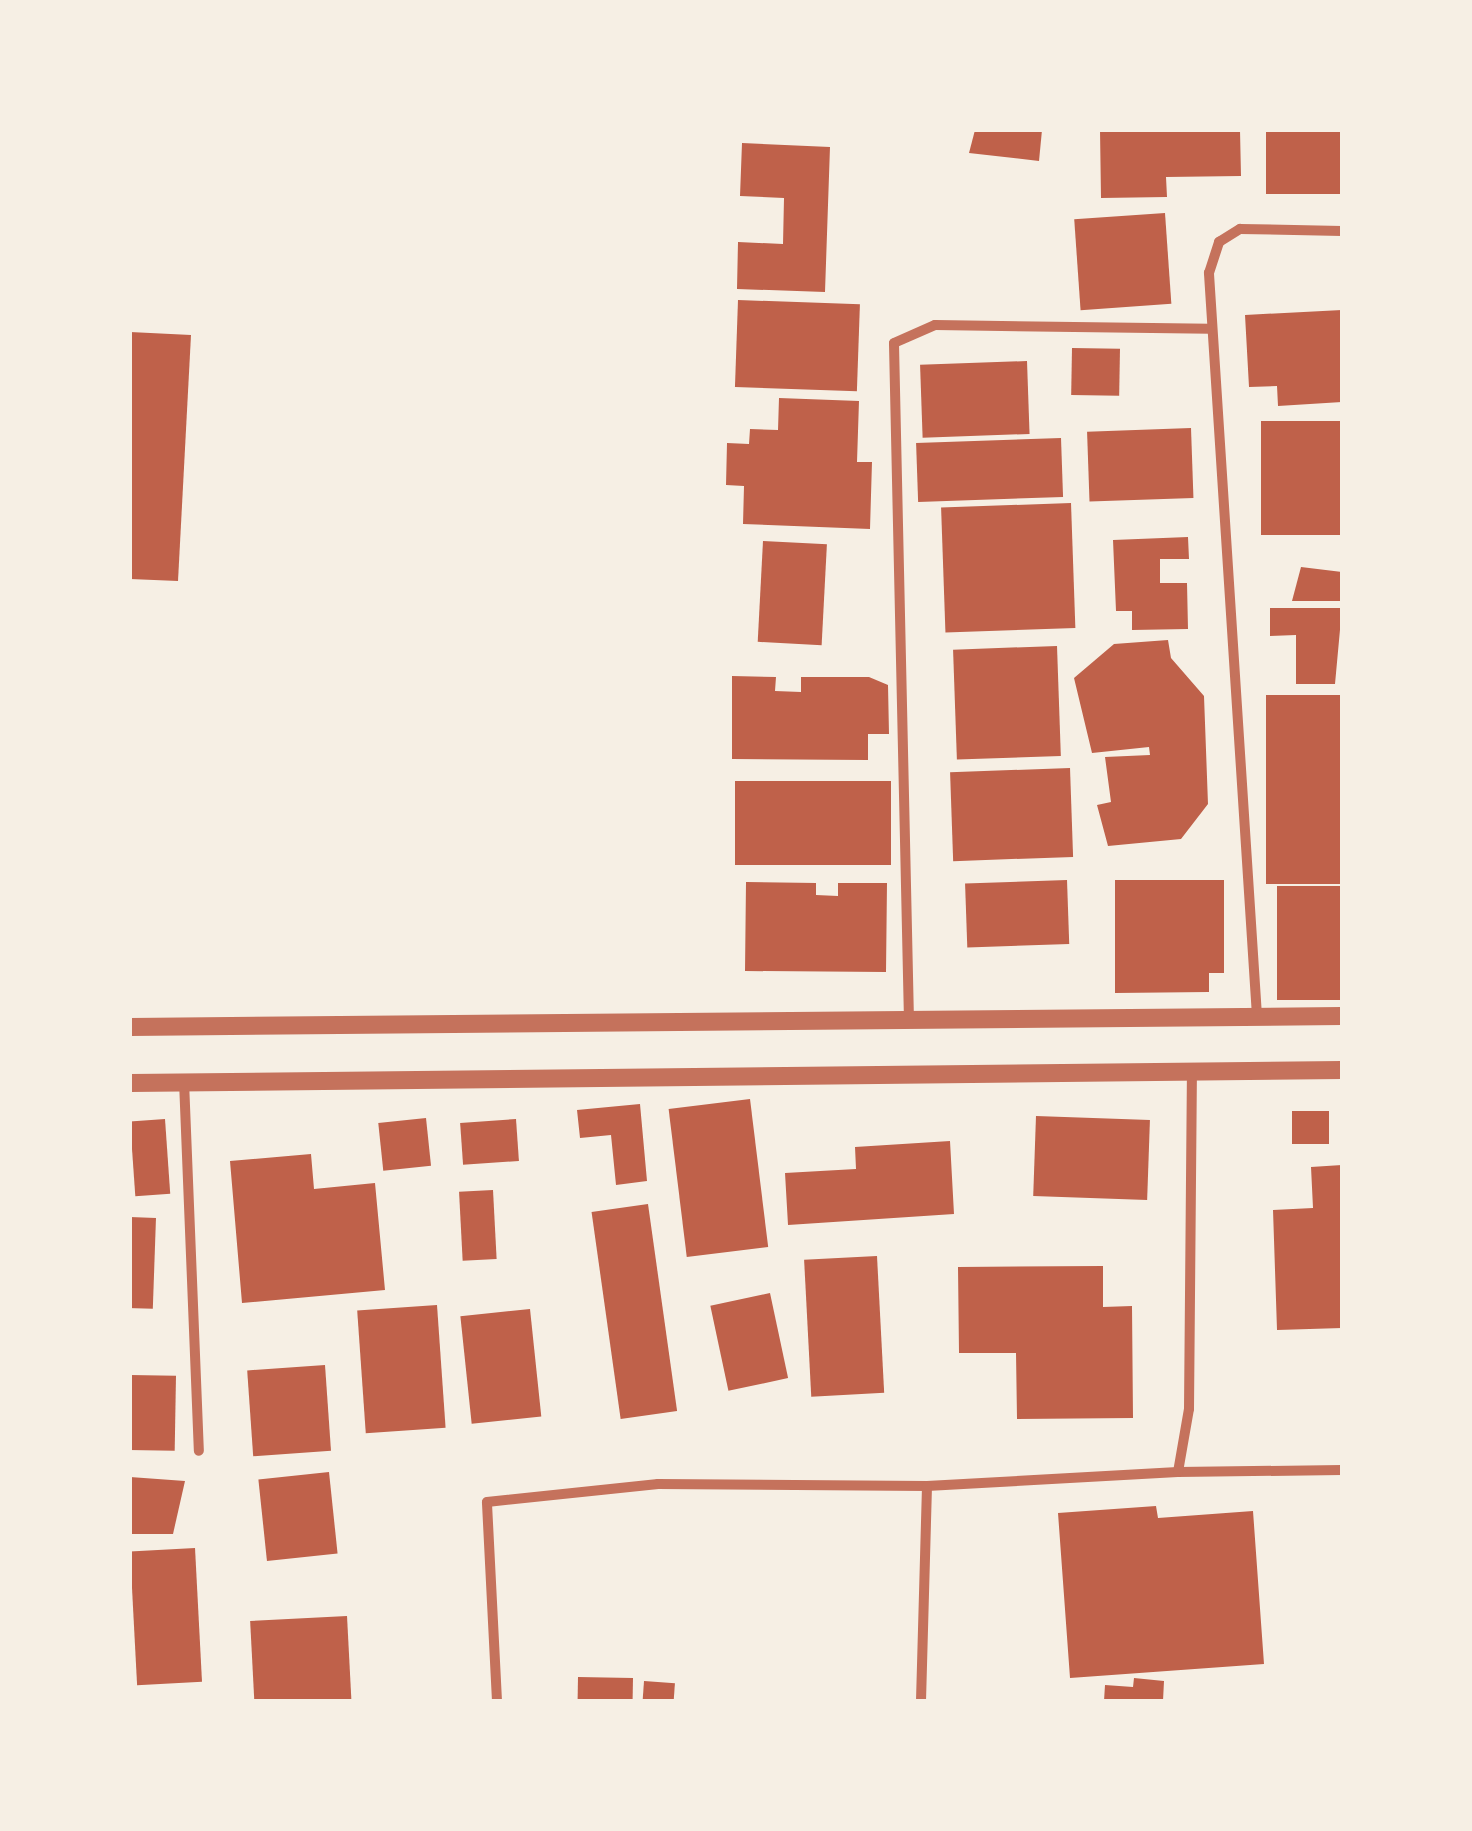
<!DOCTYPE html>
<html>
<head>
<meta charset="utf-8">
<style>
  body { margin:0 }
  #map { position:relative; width:1472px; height:1831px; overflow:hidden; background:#f6efe4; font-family:"Playfair Display",serif }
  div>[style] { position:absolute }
  .building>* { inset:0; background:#bf614a; transform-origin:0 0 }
  .minor>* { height:10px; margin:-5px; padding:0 5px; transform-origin:5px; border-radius:5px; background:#c5725c }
  .tertiary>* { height:18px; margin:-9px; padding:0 9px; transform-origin:9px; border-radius:9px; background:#c5725c }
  span { translate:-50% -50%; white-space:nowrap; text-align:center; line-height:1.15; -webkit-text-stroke:10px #f6efe4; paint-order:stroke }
  .frame { position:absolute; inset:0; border:132px solid #f6efe4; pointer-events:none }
</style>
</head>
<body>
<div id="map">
  <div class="building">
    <div style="clip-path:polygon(975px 130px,1042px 130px,1039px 161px,969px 153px)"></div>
    <div style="clip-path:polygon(1100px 130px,1240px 130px,1241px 176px,1166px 177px,1167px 197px,1101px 198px)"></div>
    <div style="left:1266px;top:130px;width:76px;height:64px"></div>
    <div style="clip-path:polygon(742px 143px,830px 147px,825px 292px,737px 289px,738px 242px,783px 244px,784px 198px,740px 196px)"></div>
    <div style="left:1165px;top:213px;width:91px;height:91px;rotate:86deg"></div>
    <div style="left:738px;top:300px;width:122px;height:87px;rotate:2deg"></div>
    <div style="clip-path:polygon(1342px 310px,1342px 402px,1278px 406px,1277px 386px,1249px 387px,1245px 315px)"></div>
    <div style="clip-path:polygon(130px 332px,191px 335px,178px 581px,130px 579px)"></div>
    <div style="left:1072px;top:348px;width:48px;height:47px;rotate:1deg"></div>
    <div style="left:1027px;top:361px;width:73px;height:107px;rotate:88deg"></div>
    <div style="clip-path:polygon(779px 398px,859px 401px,857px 462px,872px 462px,870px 529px,743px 524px,744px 486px,726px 485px,727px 443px,749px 444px,750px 429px,778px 430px)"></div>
    <div style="left:1342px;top:421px;width:114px;height:81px;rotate:90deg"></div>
    <div style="left:1191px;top:428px;width:70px;height:104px;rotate:88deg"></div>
    <div style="left:1061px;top:438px;width:59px;height:145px;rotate:88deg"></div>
    <div style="left:1071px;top:503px;width:125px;height:130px;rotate:88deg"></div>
    <div style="clip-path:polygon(1188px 537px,1189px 559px,1160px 559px,1160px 583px,1187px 583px,1188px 629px,1132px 630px,1132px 611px,1116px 611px,1113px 540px)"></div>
    <div style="left:763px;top:541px;width:64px;height:101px;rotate:3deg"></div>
    <div style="clip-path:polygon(1301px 567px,1342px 572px,1342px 601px,1292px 601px)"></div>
    <div style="clip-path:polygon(1270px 608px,1342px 608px,1335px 684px,1296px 684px,1296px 635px,1270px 636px)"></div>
    <div style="clip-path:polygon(1168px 640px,1171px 658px,1204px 696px,1208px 804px,1181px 839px,1108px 846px,1097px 805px,1111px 802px,1105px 757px,1150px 755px,1149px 747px,1092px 753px,1074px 678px,1114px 644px)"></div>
    <div style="left:1057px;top:646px;width:110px;height:104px;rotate:88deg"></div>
    <div style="clip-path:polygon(732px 676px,776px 677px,775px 691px,801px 692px,801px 677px,869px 677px,888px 685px,889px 734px,868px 734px,868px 760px,732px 759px)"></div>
    <div style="left:1342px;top:695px;width:189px;height:76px;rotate:90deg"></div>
    <div style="left:1070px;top:768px;width:89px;height:120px;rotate:88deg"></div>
    <div style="left:735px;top:781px;width:156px;height:84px"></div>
    <div style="left:1067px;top:880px;width:64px;height:102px;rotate:88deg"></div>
    <div style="clip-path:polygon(1115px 880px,1224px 880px,1224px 973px,1209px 973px,1209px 992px,1115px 993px)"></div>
    <div style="clip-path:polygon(746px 882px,816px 883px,816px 895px,838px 896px,838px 883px,887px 883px,886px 972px,745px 971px)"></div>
    <div style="left:1342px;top:886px;width:114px;height:65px;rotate:90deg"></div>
    <div style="left:750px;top:1099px;width:149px;height:82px;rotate:83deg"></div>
    <div style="clip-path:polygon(640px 1104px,647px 1181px,616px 1185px,611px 1135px,580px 1138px,577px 1110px)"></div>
    <div style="left:1292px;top:1111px;width:37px;height:33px"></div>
    <div style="left:1036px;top:1116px;width:114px;height:80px;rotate:2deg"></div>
    <div style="left:426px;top:1118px;width:48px;height:48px;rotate:84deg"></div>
    <div style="left:165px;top:1119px;width:75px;height:35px;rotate:86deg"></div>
    <div style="left:516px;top:1119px;width:42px;height:56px;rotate:86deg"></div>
    <div style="clip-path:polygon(950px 1141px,954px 1214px,788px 1225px,785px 1173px,856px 1169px,855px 1147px)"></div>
    <div style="clip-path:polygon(311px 1154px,314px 1189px,375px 1183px,385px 1290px,242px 1303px,230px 1161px)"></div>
    <div style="clip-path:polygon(1342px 1165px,1342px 1328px,1277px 1330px,1273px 1210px,1313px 1208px,1311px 1167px)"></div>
    <div style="left:493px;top:1190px;width:69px;height:34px;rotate:87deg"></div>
    <div style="left:648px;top:1204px;width:209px;height:57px;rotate:82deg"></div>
    <div style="left:130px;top:1217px;width:26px;height:91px;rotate:2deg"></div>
    <div style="left:877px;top:1256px;width:137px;height:73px;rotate:87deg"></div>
    <div style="clip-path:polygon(1103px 1266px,1103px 1307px,1132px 1306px,1133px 1418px,1017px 1419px,1016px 1353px,959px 1353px,958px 1267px)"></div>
    <div style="left:770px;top:1293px;width:87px;height:61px;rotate:78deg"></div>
    <div style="left:437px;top:1305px;width:123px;height:80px;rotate:86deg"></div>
    <div style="left:530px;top:1309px;width:108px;height:70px;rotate:84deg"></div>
    <div style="left:325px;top:1365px;width:86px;height:78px;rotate:86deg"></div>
    <div style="left:130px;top:1375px;width:46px;height:75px;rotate:1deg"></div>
    <div style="left:329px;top:1472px;width:82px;height:71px;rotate:84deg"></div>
    <div style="clip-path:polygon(130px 1477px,185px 1481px,173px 1534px,130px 1534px)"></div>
    <div style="clip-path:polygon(1156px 1506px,1158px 1518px,1253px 1511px,1264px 1664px,1070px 1678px,1058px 1513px)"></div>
    <div style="left:195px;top:1548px;width:134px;height:65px;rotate:87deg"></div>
    <div style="left:347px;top:1616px;width:85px;height:97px;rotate:87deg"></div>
    <div style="left:578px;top:1677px;width:55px;height:24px;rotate:1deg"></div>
    <div style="clip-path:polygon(1134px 1678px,1164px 1681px,1163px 1701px,1104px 1701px,1105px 1685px,1133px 1687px)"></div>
    <div style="left:644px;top:1681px;width:31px;height:20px;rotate:4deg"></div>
  </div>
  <div class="minor">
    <div style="left:1257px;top:1016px;width:745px;rotate:-93.7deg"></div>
    <div style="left:1209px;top:273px;width:33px;rotate:-72deg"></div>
    <div style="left:1219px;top:242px;width:25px;rotate:-32deg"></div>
    <div style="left:1240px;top:229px;width:102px;rotate:1.1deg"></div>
    <div style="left:909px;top:1021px;width:678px;rotate:-91.27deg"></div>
    <div style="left:894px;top:343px;width:45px;rotate:-23.7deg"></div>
    <div style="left:935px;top:325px;width:275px;rotate:0.8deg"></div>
    <div style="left:184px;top:1081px;width:370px;rotate:87.7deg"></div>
    <div style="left:1178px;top:1472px;width:164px;rotate:-0.7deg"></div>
    <div style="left:497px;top:1701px;width:199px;rotate:-92.9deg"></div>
    <div style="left:487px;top:1502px;width:172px;rotate:-6deg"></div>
    <div style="left:658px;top:1484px;width:269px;rotate:0.4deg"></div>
    <div style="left:927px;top:1486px;width:251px;rotate:-3.2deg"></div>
    <div style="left:1178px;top:1472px;width:64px;rotate:-80.1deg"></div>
    <div style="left:1189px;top:1409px;width:337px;rotate:-89.5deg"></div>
    <div style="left:921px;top:1701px;width:215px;rotate:-88.4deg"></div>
  </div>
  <div class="tertiary">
    <div style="left:130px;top:1027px;width:1212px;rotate:-0.52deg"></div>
    <div style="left:130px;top:1083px;width:1212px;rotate:-0.61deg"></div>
  </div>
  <div class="frame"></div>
</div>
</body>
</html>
